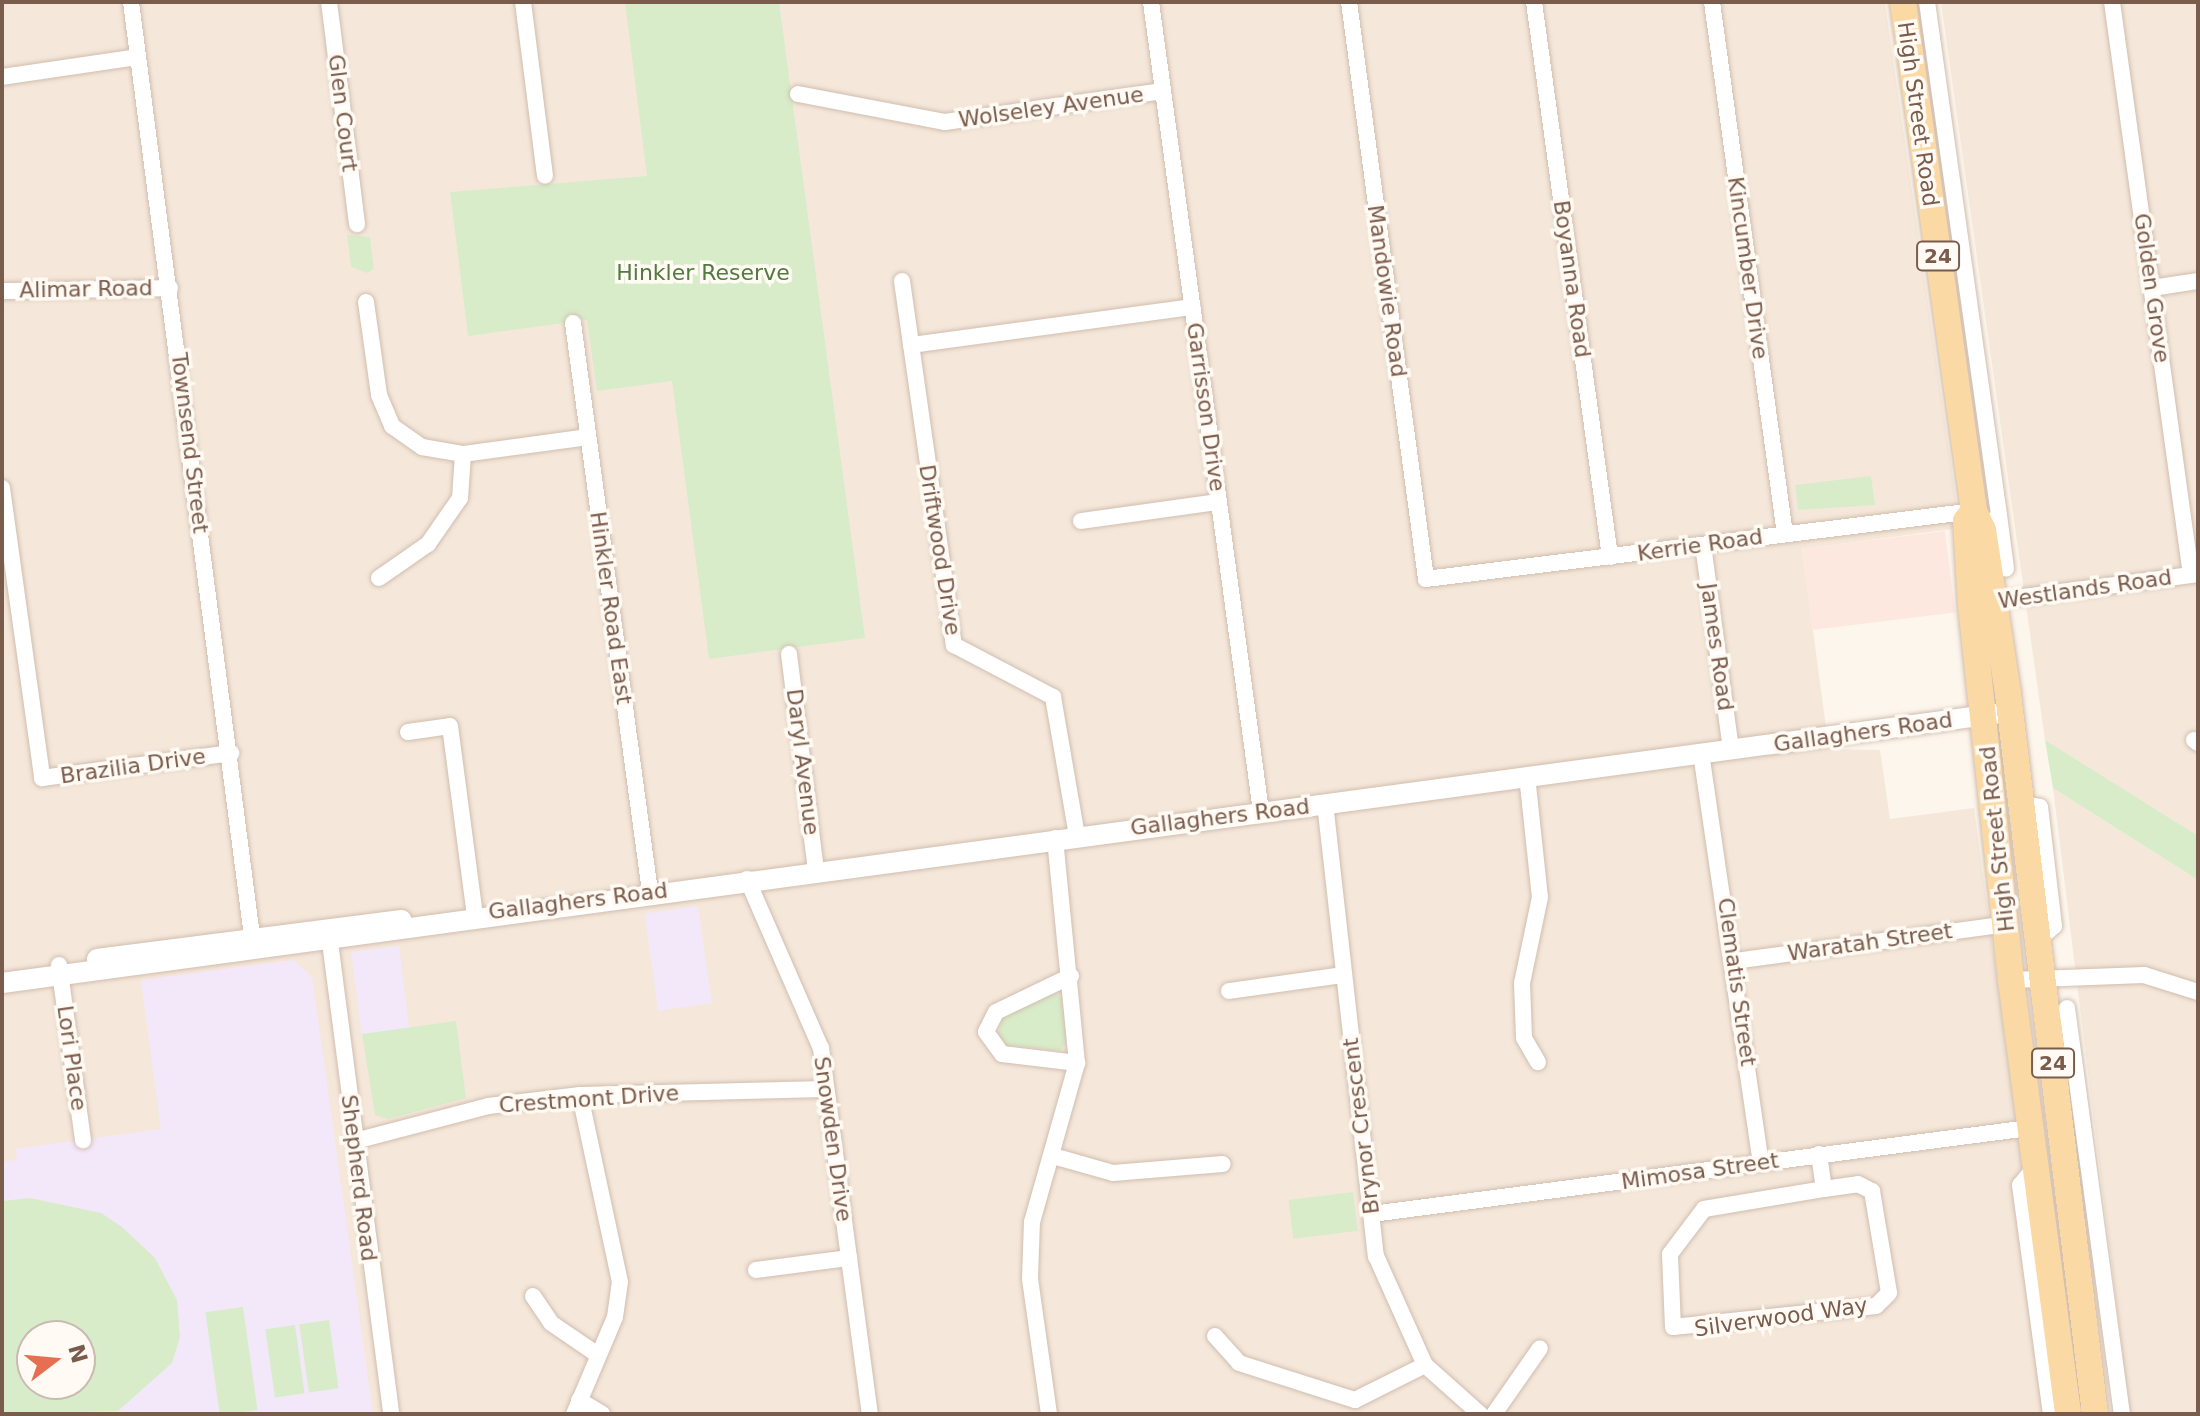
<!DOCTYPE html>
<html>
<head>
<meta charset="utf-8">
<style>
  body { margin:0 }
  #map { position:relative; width:2200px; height:1416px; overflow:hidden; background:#fdf6ec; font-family:"DejaVu Sans",sans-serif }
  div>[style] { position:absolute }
  .residential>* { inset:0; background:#f5e8da }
  .commercial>* { inset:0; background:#fde8e0; transform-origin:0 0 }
  .education>* { inset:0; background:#f3e8fa; transform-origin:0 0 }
  .green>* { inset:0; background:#d8ecc9; transform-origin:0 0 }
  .roads { filter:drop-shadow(0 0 2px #d1beb0) drop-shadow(0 0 2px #d1beb0) }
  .minor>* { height:16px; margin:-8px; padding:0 8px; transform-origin:8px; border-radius:8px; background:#fff }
  .tertiary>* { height:20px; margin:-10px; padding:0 10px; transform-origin:10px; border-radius:10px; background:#fff }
  .primary>* { height:26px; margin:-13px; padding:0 13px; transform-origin:13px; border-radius:13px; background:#fbd9a5 }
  span { translate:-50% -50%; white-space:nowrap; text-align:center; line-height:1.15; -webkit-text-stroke:7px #fffaf3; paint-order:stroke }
  .shield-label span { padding:2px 6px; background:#fffaf3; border:2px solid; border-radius:6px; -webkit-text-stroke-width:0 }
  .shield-label { font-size:20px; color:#7a5c4d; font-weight:700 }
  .street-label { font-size:22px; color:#7a5c4d }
  .park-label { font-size:22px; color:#537a41 }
  .frame { position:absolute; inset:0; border:4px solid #7a5c4d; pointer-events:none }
  .north { position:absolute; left:16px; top:1320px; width:80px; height:80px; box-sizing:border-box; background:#fffaf3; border:2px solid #cabbb1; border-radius:50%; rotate:74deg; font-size:22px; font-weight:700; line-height:32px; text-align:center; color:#7a5c4d }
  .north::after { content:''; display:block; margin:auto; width:28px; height:36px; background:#e76f51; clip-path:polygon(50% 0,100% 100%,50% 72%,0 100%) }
</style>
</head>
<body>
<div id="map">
  <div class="residential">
    <div style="clip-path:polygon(evenodd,2px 2px,1885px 2px,1960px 528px,1802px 549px,1829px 749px,1880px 750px,1890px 819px,1974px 808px,2055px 1414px,2px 1414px,2px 2px,32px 1336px,80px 1336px,80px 1384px,32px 1384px,32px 1336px)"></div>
    <div style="clip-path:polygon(1941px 2px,2198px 2px,2198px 837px,2045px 740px)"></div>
    <div style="clip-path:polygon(2053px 788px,2198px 880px,2198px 1414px,2130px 1414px)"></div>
  </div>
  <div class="commercial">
    <div style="left:1945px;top:531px;width:82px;height:144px;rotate:83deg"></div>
  </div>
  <div class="education">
    <div style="left:698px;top:906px;width:98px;height:54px;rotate:82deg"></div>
    <div style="left:399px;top:946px;width:83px;height:48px;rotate:83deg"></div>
    <div style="clip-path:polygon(evenodd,293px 960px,312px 977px,373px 1414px,2px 1414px,2px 1162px,17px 1160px,16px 1149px,161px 1129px,141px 980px,293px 960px,32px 1336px,80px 1336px,80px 1384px,32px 1384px,32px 1336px)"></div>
  </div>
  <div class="green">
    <div style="clip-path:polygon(625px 2px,779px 2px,865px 638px,709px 659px,672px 381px,597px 391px,587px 320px,468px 336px,450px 192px,647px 176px)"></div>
    <div style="clip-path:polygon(347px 235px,370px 237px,374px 269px,367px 273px,351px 267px)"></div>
    <div style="clip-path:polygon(1871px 476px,1875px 505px,1798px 510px,1795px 485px)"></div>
    <div style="clip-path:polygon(2045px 740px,2198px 836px,2198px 880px,2053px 788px)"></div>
    <div style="clip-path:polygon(1051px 991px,1067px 1001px,1068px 1041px,1060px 1051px,1006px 1045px,998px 1037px,1002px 1018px)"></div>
    <div style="clip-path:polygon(456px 1021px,466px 1098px,388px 1119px,375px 1115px,362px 1034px)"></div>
    <div style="left:1353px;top:1192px;width:39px;height:65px;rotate:83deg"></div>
    <div style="clip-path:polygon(evenodd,30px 1198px,101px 1213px,122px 1227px,155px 1258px,177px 1300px,180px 1337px,172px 1363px,118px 1411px,2px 1414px,2px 1201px,30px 1198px,32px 1336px,80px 1336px,80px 1384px,32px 1384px,32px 1336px)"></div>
    <div style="left:243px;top:1307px;width:104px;height:38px;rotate:82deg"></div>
    <div style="left:329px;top:1320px;width:69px;height:30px;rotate:82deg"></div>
    <div style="left:295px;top:1325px;width:69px;height:30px;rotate:82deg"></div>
  </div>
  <div class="roads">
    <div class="minor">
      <div style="left:131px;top:2px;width:942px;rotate:82.62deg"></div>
      <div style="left:329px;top:2px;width:224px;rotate:82.8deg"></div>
      <div style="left:523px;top:2px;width:175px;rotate:82.8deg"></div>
      <div style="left:1151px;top:2px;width:816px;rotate:82.26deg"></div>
      <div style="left:1349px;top:2px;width:582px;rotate:82.4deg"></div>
      <div style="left:1426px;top:579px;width:552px;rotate:-7.07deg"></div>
      <div style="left:1534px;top:2px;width:560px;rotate:82.2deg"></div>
      <div style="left:1712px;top:2px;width:537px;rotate:82.19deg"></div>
      <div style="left:1927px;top:2px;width:518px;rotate:82.01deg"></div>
      <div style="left:1999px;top:515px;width:22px;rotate:137deg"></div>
      <div style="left:2112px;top:2px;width:578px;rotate:82.15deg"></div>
      <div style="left:2px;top:77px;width:137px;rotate:-8.4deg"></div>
      <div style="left:798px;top:94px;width:150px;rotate:10.8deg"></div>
      <div style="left:945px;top:122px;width:220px;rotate:-8.1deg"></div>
      <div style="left:902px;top:281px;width:368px;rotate:81.9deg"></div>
      <div style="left:954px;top:645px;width:112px;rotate:27.7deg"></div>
      <div style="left:1053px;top:697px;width:141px;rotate:80.2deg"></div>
      <div style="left:2152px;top:288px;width:47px;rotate:-8.7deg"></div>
      <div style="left:2px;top:291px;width:168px;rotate:-1deg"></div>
      <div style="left:366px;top:302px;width:94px;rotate:82deg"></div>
      <div style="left:379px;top:395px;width:34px;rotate:67deg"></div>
      <div style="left:392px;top:426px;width:37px;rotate:35deg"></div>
      <div style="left:422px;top:447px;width:42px;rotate:9.7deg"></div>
      <div style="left:463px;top:454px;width:126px;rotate:-7.7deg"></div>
      <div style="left:573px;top:323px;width:574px;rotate:82.29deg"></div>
      <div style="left:911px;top:345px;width:284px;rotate:-7.7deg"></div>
      <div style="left:2px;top:488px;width:293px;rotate:82.1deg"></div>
      <div style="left:42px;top:778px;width:191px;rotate:-7.5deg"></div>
      <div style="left:1999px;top:515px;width:54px;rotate:82.6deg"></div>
      <div style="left:1081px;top:521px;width:138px;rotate:-7.9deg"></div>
      <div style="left:1703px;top:545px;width:206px;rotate:82.2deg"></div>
      <div style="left:379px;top:578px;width:60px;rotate:-34.8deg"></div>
      <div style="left:428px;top:544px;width:56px;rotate:-55.2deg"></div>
      <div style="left:460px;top:498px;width:44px;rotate:-86.1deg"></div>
      <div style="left:1986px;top:602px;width:214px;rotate:-7.5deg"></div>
      <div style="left:789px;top:654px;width:218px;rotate:82.9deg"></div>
      <div style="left:408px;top:732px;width:42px;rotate:-8.1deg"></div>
      <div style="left:450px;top:726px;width:191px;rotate:82.5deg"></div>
      <div style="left:2194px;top:740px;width:5px;rotate:37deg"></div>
      <div style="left:1701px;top:753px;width:414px;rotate:81.7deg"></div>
      <div style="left:1527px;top:776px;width:122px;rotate:83.9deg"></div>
      <div style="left:1540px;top:897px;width:88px;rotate:101.8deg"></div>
      <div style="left:1522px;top:983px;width:55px;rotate:87.9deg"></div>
      <div style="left:1524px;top:1038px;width:28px;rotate:60deg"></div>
      <div style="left:1325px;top:803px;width:456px;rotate:83.6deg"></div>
      <div style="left:1376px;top:1256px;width:120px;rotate:65.8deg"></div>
      <div style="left:1425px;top:1365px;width:74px;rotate:41.7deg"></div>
      <div style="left:2022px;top:804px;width:18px;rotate:9deg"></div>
      <div style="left:2040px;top:807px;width:120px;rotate:83.3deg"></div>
      <div style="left:2054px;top:926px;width:20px;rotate:139deg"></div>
      <div style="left:747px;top:879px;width:184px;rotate:66.4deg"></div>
      <div style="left:821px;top:1048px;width:369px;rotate:82.4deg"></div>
      <div style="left:330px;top:942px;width:476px;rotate:82.6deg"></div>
      <div style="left:1734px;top:961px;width:275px;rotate:-7.7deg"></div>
      <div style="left:59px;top:965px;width:177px;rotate:82.2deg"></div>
      <div style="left:1071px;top:976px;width:83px;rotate:154.4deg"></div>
      <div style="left:996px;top:1012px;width:22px;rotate:117deg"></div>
      <div style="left:986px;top:1032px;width:27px;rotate:54deg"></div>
      <div style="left:1002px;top:1054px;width:76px;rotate:6.8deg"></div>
      <div style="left:2011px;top:980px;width:133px;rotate:-2.2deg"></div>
      <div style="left:2144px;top:975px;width:57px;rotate:17.5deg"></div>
      <div style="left:1229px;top:991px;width:115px;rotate:-8deg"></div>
      <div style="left:2067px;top:1008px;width:410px;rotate:82.3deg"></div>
      <div style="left:355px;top:1141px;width:138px;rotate:-14.7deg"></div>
      <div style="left:488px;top:1106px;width:93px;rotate:-6.8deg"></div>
      <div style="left:580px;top:1095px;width:246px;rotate:-1.4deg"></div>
      <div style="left:1819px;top:1154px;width:35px;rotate:82deg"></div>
      <div style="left:1824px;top:1189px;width:34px;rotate:-8deg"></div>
      <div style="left:1858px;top:1184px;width:16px;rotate:27deg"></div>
      <div style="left:1872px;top:1191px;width:103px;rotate:80.5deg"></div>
      <div style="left:1889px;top:1293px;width:18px;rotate:135deg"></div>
      <div style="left:1876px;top:1306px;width:204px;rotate:174.1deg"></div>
      <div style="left:1673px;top:1327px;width:73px;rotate:-92.4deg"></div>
      <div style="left:1670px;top:1254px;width:56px;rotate:-52.9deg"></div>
      <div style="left:1704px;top:1209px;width:122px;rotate:-9.5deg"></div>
      <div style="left:1053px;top:1156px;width:62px;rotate:15.8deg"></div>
      <div style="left:1113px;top:1173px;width:110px;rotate:-4.7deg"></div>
      <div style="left:2034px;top:1168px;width:22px;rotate:129deg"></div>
      <div style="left:2020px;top:1185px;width:231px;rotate:82.3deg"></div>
      <div style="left:1372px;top:1214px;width:663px;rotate:-7.46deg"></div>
      <div style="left:756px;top:1270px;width:94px;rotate:-7.4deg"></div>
      <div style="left:533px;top:1296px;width:32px;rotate:56deg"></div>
      <div style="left:551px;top:1323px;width:57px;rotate:34.2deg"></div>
      <div style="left:1215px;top:1336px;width:36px;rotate:48deg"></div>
      <div style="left:1239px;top:1363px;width:122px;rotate:17.7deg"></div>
      <div style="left:1355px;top:1400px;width:78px;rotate:-26.6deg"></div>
      <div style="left:579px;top:1400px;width:27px;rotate:31deg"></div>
      <div style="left:574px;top:1414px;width:105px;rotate:-67.1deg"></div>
      <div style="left:615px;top:1317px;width:35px;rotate:-82deg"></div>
      <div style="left:620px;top:1282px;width:191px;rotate:-102.1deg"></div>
      <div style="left:1049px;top:1414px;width:137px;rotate:-98deg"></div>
      <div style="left:1030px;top:1278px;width:56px;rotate:-88deg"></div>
      <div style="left:1032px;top:1222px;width:165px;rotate:-74.2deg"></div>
      <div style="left:1077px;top:1063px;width:226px;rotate:-95.6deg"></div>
      <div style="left:1494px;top:1414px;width:80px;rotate:-55.1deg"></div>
    </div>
    <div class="tertiary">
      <div style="left:97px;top:959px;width:307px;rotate:-7.3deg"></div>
      <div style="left:2px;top:983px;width:2011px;rotate:-7.69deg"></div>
    </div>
    <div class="primary">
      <div style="left:1903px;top:2px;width:514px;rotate:82.06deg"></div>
      <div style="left:1974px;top:511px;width:21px;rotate:65deg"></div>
      <div style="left:1983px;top:530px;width:166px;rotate:81.3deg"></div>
      <div style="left:2008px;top:694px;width:725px;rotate:83.11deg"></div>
      <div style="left:1972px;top:513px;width:10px;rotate:127deg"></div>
      <div style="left:1966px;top:521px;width:84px;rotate:86.6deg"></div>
      <div style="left:1971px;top:605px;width:377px;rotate:83.9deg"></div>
      <div style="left:2011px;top:980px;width:438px;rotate:82.5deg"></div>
    </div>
  </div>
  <div class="shield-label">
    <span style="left:1938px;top:256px">24</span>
    <span style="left:2053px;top:1063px">24</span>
  </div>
  <div class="street-label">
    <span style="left:1051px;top:107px;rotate:-8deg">Wolseley Avenue</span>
    <span style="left:343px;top:113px;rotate:83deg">Glen Court</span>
    <span style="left:1918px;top:114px;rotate:82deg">High Street Road</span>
    <span style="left:1748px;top:268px;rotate:82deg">Kincumber Drive</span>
    <span style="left:1572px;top:279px;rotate:82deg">Boyanna Road</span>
    <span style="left:2152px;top:288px;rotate:82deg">Golden Grove</span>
    <span style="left:86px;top:289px;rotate:-1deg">Alimar Road</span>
    <span style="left:1387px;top:291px;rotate:82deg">Mandowie Road</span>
    <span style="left:1206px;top:407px;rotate:82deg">Garrisson Drive</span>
    <span style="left:190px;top:443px;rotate:83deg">Townsend Street</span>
    <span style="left:1700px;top:545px;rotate:-8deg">Kerrie Road</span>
    <span style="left:940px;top:550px;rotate:81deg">Driftwood Drive</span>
    <span style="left:2085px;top:589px;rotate:-8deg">Westlands Road</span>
    <span style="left:611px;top:608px;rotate:82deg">Hinkler Road East</span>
    <span style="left:1717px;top:647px;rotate:82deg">James Road</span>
    <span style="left:1863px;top:732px;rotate:-8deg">Gallaghers Road</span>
    <span style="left:803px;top:762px;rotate:83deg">Daryl Avenue</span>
    <span style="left:133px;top:766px;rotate:-8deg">Brazilia Drive</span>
    <span style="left:1220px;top:817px;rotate:-7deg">Gallaghers Road</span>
    <span style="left:1997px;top:839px;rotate:-96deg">High Street Road</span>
    <span style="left:578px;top:901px;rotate:-7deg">Gallaghers Road</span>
    <span style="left:1870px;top:942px;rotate:-8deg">Waratah Street</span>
    <span style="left:1737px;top:982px;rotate:82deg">Clematis Street</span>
    <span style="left:72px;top:1058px;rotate:82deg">Lori Place</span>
    <span style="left:589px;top:1099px;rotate:-4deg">Crestmont Drive</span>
    <span style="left:1361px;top:1126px;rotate:-97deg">Brynor Crescent</span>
    <span style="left:833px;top:1139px;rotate:82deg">Snowden Drive</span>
    <span style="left:1700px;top:1171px;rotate:-8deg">Mimosa Street</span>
    <span style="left:359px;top:1178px;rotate:83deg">Shepherd Road</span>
    <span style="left:1781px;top:1317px;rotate:-8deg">Silverwood Way</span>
  </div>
  <div class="park-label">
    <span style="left:703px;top:273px">Hinkler Reserve</span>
  </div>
  <div class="frame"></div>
  <div class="north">N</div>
</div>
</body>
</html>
